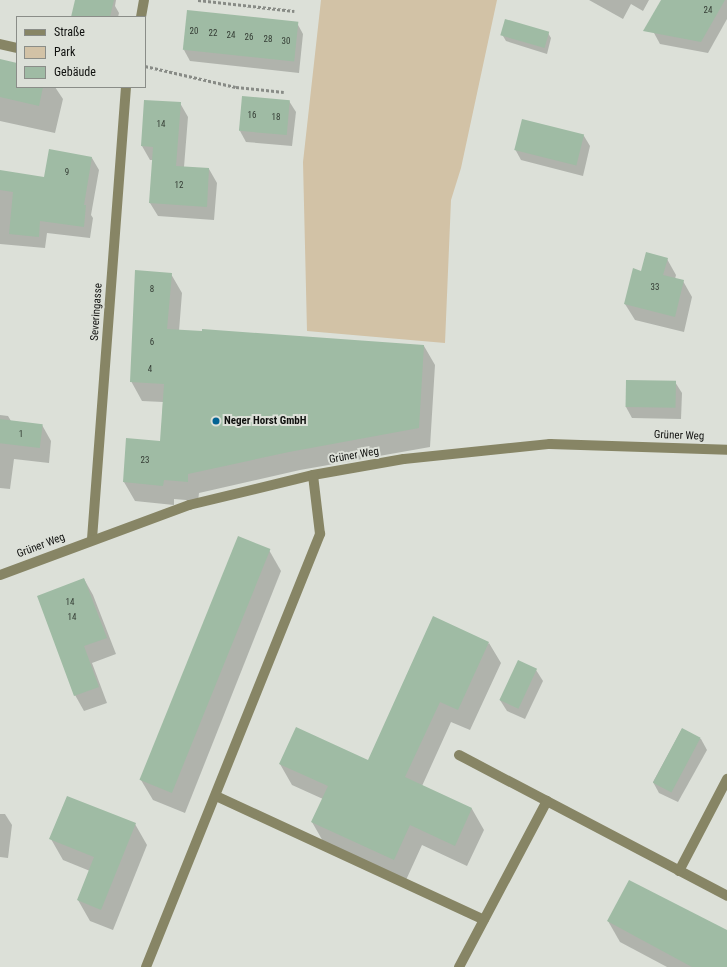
<!DOCTYPE html>
<html>
<head>
<meta charset="utf-8">
<style>
  body { margin:0 }
  #map { position:relative; width:727px; height:967px; overflow:hidden; background:#dce0d8; font-family:"Roboto Condensed",sans-serif }
  div>[style] { position:absolute }
  .green>* { inset:0; background:#d2c2a6 }
  .shadow>* { inset:0; background:#0003 }
  .building>* { inset:0; background:#9fbba4; transform-origin:0 0 }
  .path>* { height:2.5px; margin-top:-1.25px; transform-origin:0; background:repeating-linear-gradient(90deg,#888b86 0 3px,transparent 0 5px) }
  .minor>* { height:10px; margin:-5px; padding:0 5px; transform-origin:5px; border-radius:5px; background:#878565 }
  .dots>* { width:11px; height:11px; translate:-50% -50%; box-sizing:border-box; border:2px solid #dce0d8; border-radius:50% }
  span { translate:-50% -50%; white-space:nowrap; text-align:center; line-height:1.15; -webkit-text-stroke:4px #dce0d8; paint-order:stroke }
  .number-label { font-size:9px; color:#343c34 }
  .number-label span { -webkit-text-stroke-width:0 }
  .street-label { font-size:11px; color:#10110f }
  .poi-label { font-size:11px; color:#10110f; font-weight:700 }
  .left { translate:0 -50%; text-align:left }
  .legend { position:absolute; left:16px; top:16px; width:130px; height:72px; box-sizing:border-box; background:#dce0d8; border:1px solid #8a8d88; margin:0; padding:5px 7px; list-style:none; font-size:12px; color:#10110f }
  .legend li { display:flex; align-items:center; gap:8px; height:20px }
  .legend b { width:20px; border:1px solid #8a8d88 }
</style>
</head>
<body>
<div id="map">
  <div class="green">
    <div style="clip-path:polygon(321px 0,497px 0,461px 168px,451px 200px,445px 343px,307px 331px,303px 162px)"></div>
  </div>
  <div class="shadow">
    <div style="clip-path:polygon(79px 0,116px 0,115px 6px,119px 13px,118px 17px,75px 17px)"></div>
    <div style="clip-path:polygon(589px 0,649px 0,643px 11px,631px 4px,623px 19px)"></div>
    <div style="clip-path:polygon(672px 0,727px 0,727px 19px,708px 53px,660px 44px,654px 33px)"></div>
    <div style="clip-path:polygon(297px 23px,303px 34px,299px 73px,190px 61px,184px 50px)"></div>
    <div style="clip-path:polygon(548px 33px,551px 38px,547px 54px,506px 41px,503px 36px)"></div>
    <div style="clip-path:polygon(0 60px,17px 64px,17px 87px,55px 87px,63px 99px,55px 133px,0 121px)"></div>
    <div style="clip-path:polygon(289px 101px,296px 112px,292px 146px,246px 142px,240px 131px)"></div>
    <div style="clip-path:polygon(180px 103px,188px 117px,184px 167px,209px 169px,217px 183px,214px 220px,158px 216px,150px 203px,153px 160px,150px 160px,142px 146px)"></div>
    <div style="clip-path:polygon(584px 136px,590px 146px,583px 176px,521px 160px,515px 149px)"></div>
    <div style="clip-path:polygon(92px 158px,99px 170px,91px 215px,93px 218px,90px 238px,47px 233px,45px 248px,0 244px,0 171px,44px 178px)"></div>
    <div style="clip-path:polygon(667px 259px,676px 275px,675px 279px,683px 281px,692px 297px,684px 332px,635px 320px,625px 304px,642px 272px)"></div>
    <div style="clip-path:polygon(171px 274px,182px 293px,179px 331px,424px 346px,435px 365px,430px 447px,300px 470px,199px 493px,198px 501px,174px 499px,174px 505px,135px 501px,124px 482px,127px 439px,161px 442px,163px 402px,142px 401px,131px 381px)"></div>
    <div style="clip-path:polygon(627px 381px,675px 382px,682px 393px,681px 419px,632px 418px,626px 407px)"></div>
    <div style="clip-path:polygon(0 415px,8px 416px,11px 421px,42px 425px,51px 441px,49px 463px,14px 459px,10px 489px,0 488px)"></div>
    <div style="clip-path:polygon(269px 550px,281px 571px,185px 813px,153px 800px,141px 780px)"></div>
    <div style="clip-path:polygon(84px 579px,93px 595px,116px 654px,92px 663px,107px 703px,84px 711px,75px 695px)"></div>
    <div style="clip-path:polygon(489px 643px,501px 663px,470px 730px,451px 722px,422px 786px,472px 809px,484px 830px,467px 866px,422px 845px,406px 880px,324px 843px,312px 822px,323px 799px,292px 785px,280px 764px,368px 761px)"></div>
    <div style="clip-path:polygon(536px 670px,543px 681px,525px 719px,507px 711px,500px 700px)"></div>
    <div style="clip-path:polygon(682px 729px,701px 739px,707px 750px,678px 802px,659px 793px,653px 782px)"></div>
    <div style="clip-path:polygon(0 814px,5px 814px,12px 825px,8px 858px,0 857px)"></div>
    <div style="clip-path:polygon(135px 824px,147px 845px,113px 930px,90px 921px,78px 900px,90px 871px,63px 860px,51px 839px)"></div>
    <div style="clip-path:polygon(608px 921px,727px 932px,727px 967px,667px 967px,620px 942px)"></div>
  </div>
  <div class="building">
    <div style="clip-path:polygon(75px 0,114px 0,110px 17px,71px 17px)"></div>
    <div style="clip-path:polygon(661px 0,725px 0,701px 42px,643px 31px)"></div>
    <div style="left:187px;top:10px;width:112px;height:40px;rotate:6deg"></div>
    <div style="left:505px;top:19px;width:46px;height:17px;rotate:16deg"></div>
    <div style="clip-path:polygon(0 59px,17px 63px,17px 87px,43px 87px,39px 106px,0 97px)"></div>
    <div style="left:242px;top:96px;width:48px;height:35px;rotate:5deg"></div>
    <div style="clip-path:polygon(144px 100px,181px 102px,176px 166px,209px 168px,207px 207px,149px 203px,153px 147px,141px 146px)"></div>
    <div style="left:522px;top:119px;width:64px;height:32px;rotate:14deg"></div>
    <div style="clip-path:polygon(49px 149px,92px 157px,84px 205px,86px 205px,84px 227px,40px 221px,39px 237px,9px 234px,13px 192px,0 190px,0 170px,44px 177px)"></div>
    <div style="clip-path:polygon(646px 252px,668px 258px,663px 275px,684px 280px,675px 317px,624px 304px,633px 268px,641px 271px)"></div>
    <div style="clip-path:polygon(135px 270px,172px 273px,167px 329px,202px 331px,202px 329px,424px 345px,419px 428px,289px 452px,188px 474px,188px 482px,164px 480px,163px 486px,123px 482px,126px 438px,160px 441px,164px 384px,130px 382px)"></div>
    <div style="left:626px;top:380px;width:50px;height:27px;rotate:1deg"></div>
    <div style="left:0;top:419px;width:43px;height:24px;rotate:7deg"></div>
    <div style="left:238px;top:536px;width:35px;height:263px;rotate:22deg"></div>
    <div style="clip-path:polygon(84px 578px,107px 638px,84px 646px,99px 687px,74px 696px,37px 596px)"></div>
    <div style="clip-path:polygon(433px 616px,489px 642px,458px 710px,440px 702px,405px 777px,472px 808px,455px 846px,410px 825px,394px 860px,311px 822px,328px 786px,279px 764px,296px 727px,368px 760px)"></div>
    <div style="left:518px;top:660px;width:21px;height:44px;rotate:25deg"></div>
    <div style="left:682px;top:728px;width:21px;height:62px;rotate:28deg"></div>
    <div style="clip-path:polygon(67px 796px,136px 823px,101px 910px,77px 900px,94px 857px,49px 839px)"></div>
    <div style="clip-path:polygon(629px 880px,727px 930px,727px 967px,692px 967px,607px 921px)"></div>
  </div>
  <div class="path">
    <div style="left:198px;top:0;width:97px;rotate:6.5deg"></div>
    <div style="left:145px;top:66px;width:93px;rotate:13deg"></div>
    <div style="left:236px;top:87px;width:48px;rotate:5.9deg"></div>
  </div>
  <div class="minor">
    <div style="left:141px;top:17px;width:17px;rotate:-80deg"></div>
    <div style="left:0;top:44px;width:17px;rotate:13deg"></div>
    <div style="left:92px;top:539px;width:453px;rotate:-85.7deg"></div>
    <div style="left:0;top:575px;width:202px;rotate:-20.3deg"></div>
    <div style="left:189px;top:505px;width:128px;rotate:-13.6deg"></div>
    <div style="left:313px;top:475px;width:92px;rotate:-10deg"></div>
    <div style="left:404px;top:459px;width:147px;rotate:-5.9deg"></div>
    <div style="left:550px;top:444px;width:177px;rotate:1.9deg"></div>
    <div style="left:459px;top:755px;width:303px;rotate:27.7deg"></div>
    <div style="left:216px;top:796px;width:295px;rotate:24.8deg"></div>
    <div style="left:679px;top:871px;width:104px;rotate:-62.4deg"></div>
    <div style="left:146px;top:967px;width:467px;rotate:-68.1deg"></div>
    <div style="left:320px;top:534px;width:59px;rotate:-96.8deg"></div>
    <div style="left:459px;top:967px;width:188px;rotate:-62.1deg"></div>
  </div>
  <div class="dots">
    <div style="left:216px;top:421px;background:#036393"></div>
  </div>
  <div class="number-label">
    <span style="left:708px;top:10px">24</span>
    <span style="left:194px;top:31px">20</span>
    <span style="left:213px;top:33px">22</span>
    <span style="left:231px;top:35px">24</span>
    <span style="left:249px;top:37px">26</span>
    <span style="left:268px;top:39px">28</span>
    <span style="left:286px;top:41px">30</span>
    <span style="left:252px;top:115px">16</span>
    <span style="left:276px;top:117px">18</span>
    <span style="left:161px;top:124px">14</span>
    <span style="left:67px;top:172px">9</span>
    <span style="left:179px;top:185px">12</span>
    <span style="left:655px;top:287px">33</span>
    <span style="left:152px;top:289px">8</span>
    <span style="left:152px;top:342px">6</span>
    <span style="left:150px;top:369px">4</span>
    <span style="left:21px;top:434px">1</span>
    <span style="left:145px;top:460px">23</span>
    <span style="left:70px;top:602px">14</span>
    <span style="left:72px;top:617px">14</span>
  </div>
  <div class="street-label">
    <span style="left:97px;top:312px;rotate:-86deg">Severingasse</span>
    <span style="left:679px;top:436px;rotate:2deg">Grüner Weg</span>
    <span style="left:354px;top:456px;rotate:-10deg">Grüner Weg</span>
    <span style="left:41px;top:546px;rotate:-21deg">Grüner Weg</span>
  </div>
  <div class="poi-label">
    <span class="left" style="left:224px;top:421px">Neger Horst GmbH</span>
  </div>
  <ul class="legend">
  <li><b style="height:5px;background:#878565"></b>Straße</li>
  <li><b style="height:11px;background:#d2c2a6"></b>Park</li>
  <li><b style="height:11px;background:#9fbba4"></b>Gebäude</li>
  </ul>
</div>
</body>
</html>
